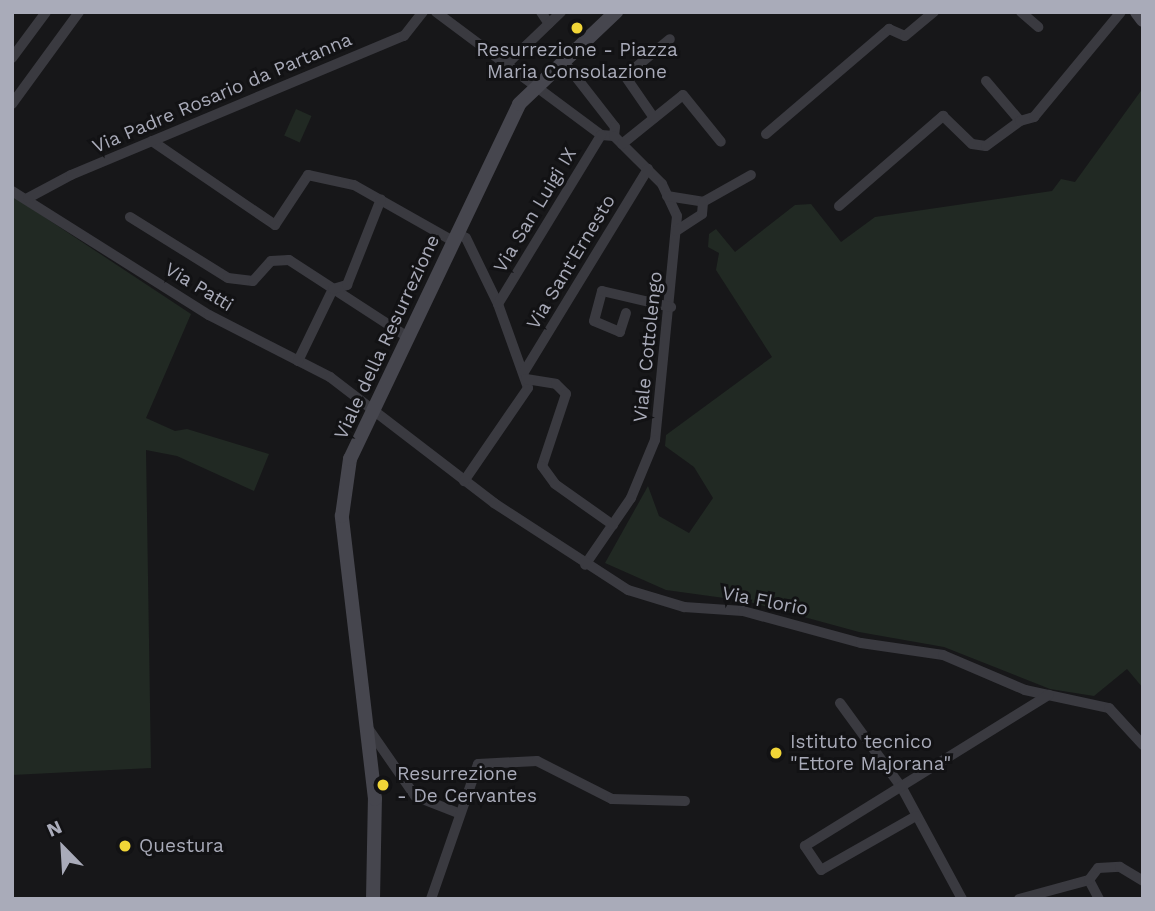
<!DOCTYPE html>
<html>
<head>
<meta charset="utf-8">
<style>
  body { margin:0 }
  #map { position:relative; width:1155px; height:911px; overflow:hidden; background:#171719; font-family:"Work Sans",sans-serif }
  div>[style] { position:absolute }
  .green>* { inset:0; background:#212923; transform-origin:0 0 }
  .street>* { height:10px; margin:-5px; padding:0 5px; transform-origin:5px; border-radius:5px; background:#3a3a40 }
  .secondary>* { height:14px; margin:-7px; padding:0 7px; transform-origin:7px; border-radius:7px; background:#46464e }
  .dots>* { width:19px; height:19px; translate:-50% -50%; box-sizing:border-box; border:4px solid #121214; border-radius:50% }
  span { translate:-50% -50%; white-space:nowrap; text-align:center; line-height:1.15; -webkit-text-stroke:6px #121214; paint-order:stroke }
  .poi-label { font-size:19px; color:#a9abb9 }
  .left { translate:0 -50%; text-align:left }
  .street-label { font-size:19px; color:#a9abb9 }
  .frame { position:absolute; inset:0; border:14px solid #a9abb9; pointer-events:none }
  .north { position:absolute; left:28px; top:813px; width:70px; height:70px; -webkit-text-stroke:5px #121214; paint-order:stroke; rotate:336deg; font-size:19px; font-weight:700; line-height:28px; text-align:center; color:#a9abb9 }
  .north::after { content:''; display:block; margin:auto; width:24px; height:32px; background:#a9abb9; clip-path:polygon(50% 0,100% 100%,50% 72%,0 100%) }
</style>
</head>
<body>
<div id="map">
  <div class="green">
    <div style="clip-path:polygon(1143px 88px,1143px 688px,1127px 669px,1094px 696px,1050px 689px,944px 647px,859px 632px,746px 601px,666px 590px,605px 563px,648px 486px,659px 516px,689px 533px,713px 498px,694px 467px,665px 446px,666px 435px,772px 357px,716px 270px,719px 253px,708px 247px,709px 234px,716px 229px,735px 252px,795px 205px,811px 204px,841px 242px,875px 217px,1052px 191px,1061px 179px,1075px 182px)"></div>
    <div style="left:296px;top:109px;width:17px;height:29px;rotate:24deg"></div>
    <div style="clip-path:polygon(14px 197px,191px 314px,146px 418px,175px 431px,187px 429px,269px 454px,254px 491px,177px 456px,146px 450px,151px 768px,12px 775px)"></div>
  </div>
  <div class="street">
    <div style="left:436px;top:12px;width:206px;rotate:36.7deg"></div>
    <div style="left:601px;top:135px;width:13px;rotate:4deg"></div>
    <div style="left:541px;top:12px;width:14px;rotate:56deg"></div>
    <div style="left:1021px;top:12px;width:23px;rotate:41deg"></div>
    <div style="left:12px;top:58px;width:57px;rotate:-53.5deg"></div>
    <div style="left:562px;top:59px;width:86px;rotate:52.1deg"></div>
    <div style="left:615px;top:127px;width:9px;rotate:96deg"></div>
    <div style="left:614px;top:136px;width:68px;rotate:45deg"></div>
    <div style="left:662px;top:184px;width:35px;rotate:65deg"></div>
    <div style="left:677px;top:216px;width:225px;rotate:95.6deg"></div>
    <div style="left:655px;top:440px;width:63px;rotate:112.5deg"></div>
    <div style="left:631px;top:498px;width:81px;rotate:124.5deg"></div>
    <div style="left:507px;top:64px;width:75px;rotate:-43.9deg"></div>
    <div style="left:986px;top:81px;width:52px;rotate:49.6deg"></div>
    <div style="left:12px;top:104px;width:114px;rotate:-53.9deg"></div>
    <div style="left:654px;top:118px;width:51px;rotate:-124.6deg"></div>
    <div style="left:625px;top:76px;width:58px;rotate:-39.4deg"></div>
    <div style="left:766px;top:134px;width:162px;rotate:-40.5deg"></div>
    <div style="left:889px;top:29px;width:17px;rotate:24deg"></div>
    <div style="left:905px;top:36px;width:38px;rotate:-40deg"></div>
    <div style="left:152px;top:141px;width:149px;rotate:34.3deg"></div>
    <div style="left:275px;top:225px;width:60px;rotate:-56.6deg"></div>
    <div style="left:308px;top:175px;width:47px;rotate:12.3deg"></div>
    <div style="left:354px;top:185px;width:114px;rotate:29.5deg"></div>
    <div style="left:622px;top:144px;width:78px;rotate:-38.8deg"></div>
    <div style="left:683px;top:95px;width:60px;rotate:51deg"></div>
    <div style="left:12px;top:191px;width:233px;rotate:32.2deg"></div>
    <div style="left:209px;top:315px;width:136px;rotate:27.1deg"></div>
    <div style="left:330px;top:377px;width:207px;rotate:37.5deg"></div>
    <div style="left:494px;top:503px;width:160px;rotate:33deg"></div>
    <div style="left:628px;top:590px;width:59px;rotate:16.9deg"></div>
    <div style="left:684px;top:607px;width:59px;rotate:3.9deg"></div>
    <div style="left:743px;top:611px;width:122px;rotate:15.2deg"></div>
    <div style="left:861px;top:643px;width:83px;rotate:8.3deg"></div>
    <div style="left:943px;top:655px;width:89px;rotate:23.1deg"></div>
    <div style="left:1025px;top:690px;width:86px;rotate:12.1deg"></div>
    <div style="left:1109px;top:708px;width:50px;rotate:47.4deg"></div>
    <div style="left:667px;top:196px;width:36px;rotate:9deg"></div>
    <div style="left:703px;top:202px;width:55px;rotate:-29.4deg"></div>
    <div style="left:28px;top:198px;width:49px;rotate:-28.1deg"></div>
    <div style="left:71px;top:175px;width:361px;rotate:-22.7deg"></div>
    <div style="left:404px;top:36px;width:31px;rotate:-52deg"></div>
    <div style="left:839px;top:206px;width:138px;rotate:-40.9deg"></div>
    <div style="left:943px;top:116px;width:40px;rotate:44deg"></div>
    <div style="left:972px;top:144px;width:14px;rotate:8deg"></div>
    <div style="left:986px;top:146px;width:42px;rotate:-36.3deg"></div>
    <div style="left:1020px;top:121px;width:15px;rotate:-16deg"></div>
    <div style="left:1034px;top:117px;width:136px;rotate:-50.4deg"></div>
    <div style="left:130px;top:217px;width:115px;rotate:31.9deg"></div>
    <div style="left:228px;top:278px;width:25px;rotate:7deg"></div>
    <div style="left:253px;top:281px;width:27px;rotate:-48deg"></div>
    <div style="left:271px;top:261px;width:18px;rotate:-3deg"></div>
    <div style="left:289px;top:260px;width:140px;rotate:33deg"></div>
    <div style="left:676px;top:231px;width:31px;rotate:-33deg"></div>
    <div style="left:702px;top:214px;width:12px;rotate:-85deg"></div>
    <div style="left:457px;top:233px;width:10px;rotate:29deg"></div>
    <div style="left:466px;top:238px;width:73px;rotate:64.1deg"></div>
    <div style="left:498px;top:304px;width:89px;rotate:70.3deg"></div>
    <div style="left:528px;top:388px;width:113px;rotate:124.5deg"></div>
    <div style="left:498px;top:304px;width:198px;rotate:-58.6deg"></div>
    <div style="left:626px;top:313px;width:20px;rotate:108deg"></div>
    <div style="left:620px;top:332px;width:28px;rotate:-157deg"></div>
    <div style="left:594px;top:321px;width:31px;rotate:-75deg"></div>
    <div style="left:602px;top:291px;width:71px;rotate:13.1deg"></div>
    <div style="left:298px;top:361px;width:80px;rotate:-64.1deg"></div>
    <div style="left:333px;top:289px;width:15px;rotate:-16deg"></div>
    <div style="left:347px;top:285px;width:92px;rotate:-68.4deg"></div>
    <div style="left:524px;top:372px;width:238px;rotate:-58.6deg"></div>
    <div style="left:526px;top:379px;width:30px;rotate:9deg"></div>
    <div style="left:556px;top:384px;width:14px;rotate:45deg"></div>
    <div style="left:566px;top:394px;width:76px;rotate:108.4deg"></div>
    <div style="left:542px;top:466px;width:22px;rotate:54deg"></div>
    <div style="left:555px;top:484px;width:71px;rotate:35.3deg"></div>
    <div style="left:840px;top:703px;width:105px;rotate:53.9deg"></div>
    <div style="left:902px;top:788px;width:126px;rotate:61.6deg"></div>
    <div style="left:368px;top:728px;width:83px;rotate:55.3deg"></div>
    <div style="left:415px;top:796px;width:46px;rotate:21.6deg"></div>
    <div style="left:916px;top:816px;width:109px;rotate:150.4deg"></div>
    <div style="left:821px;top:870px;width:29px;rotate:-124deg"></div>
    <div style="left:805px;top:846px;width:287px;rotate:-31.8deg"></div>
    <div style="left:431px;top:899px;width:143px;rotate:-70.8deg"></div>
    <div style="left:478px;top:764px;width:59px;rotate:-2.9deg"></div>
    <div style="left:537px;top:761px;width:84px;rotate:26.9deg"></div>
    <div style="left:612px;top:799px;width:73px;rotate:1.6deg"></div>
    <div style="left:1019px;top:899px;width:73px;rotate:-15.2deg"></div>
    <div style="left:1099px;top:899px;width:21px;rotate:-118deg"></div>
    <div style="left:1089px;top:880px;width:15px;rotate:-53deg"></div>
    <div style="left:1098px;top:868px;width:22px;rotate:-3deg"></div>
    <div style="left:1120px;top:867px;width:27px;rotate:31deg"></div>
  </div>
  <div class="secondary">
    <div style="left:1137px;top:12px;width:10px;rotate:53deg"></div>
    <div style="left:373px;top:899px;width:100px;rotate:-88.9deg"></div>
    <div style="left:375px;top:799px;width:285px;rotate:-96.7deg"></div>
    <div style="left:342px;top:516px;width:58px;rotate:-82deg"></div>
    <div style="left:350px;top:459px;width:393px;rotate:-64.5deg"></div>
    <div style="left:519px;top:104px;width:134px;rotate:-43.5deg"></div>
  </div>
  <div class="dots">
    <div style="left:577px;top:28px;background:#f1d537"></div>
    <div style="left:776px;top:753px;background:#f1d537"></div>
    <div style="left:383px;top:785px;background:#f1d537"></div>
    <div style="left:125px;top:846px;background:#f1d537"></div>
  </div>
  <div class="poi-label">
    <span style="left:577px;top:61px">Resurrezione - Piazza<br>Maria Consolazione</span>
    <span class="left" style="left:790px;top:753px">Istituto tecnico<br>"Ettore Majorana"</span>
    <span class="left" style="left:397px;top:785px">Resurrezione<br>- De Cervantes</span>
    <span class="left" style="left:139px;top:846px">Questura</span>
  </div>
  <div class="street-label">
    <span style="left:222px;top:93px;rotate:-23deg">Via Padre Rosario da Partanna</span>
    <span style="left:535px;top:210px;rotate:-59deg">Via San Luigi IX</span>
    <span style="left:571px;top:262px;rotate:-59deg">Via Sant'Ernesto</span>
    <span style="left:199px;top:287px;rotate:31deg">Via Patti</span>
    <span style="left:387px;top:337px;rotate:-65deg">Viale della Resurrezione</span>
    <span style="left:648px;top:347px;rotate:-84deg">Viale Cottolengo</span>
    <span style="left:765px;top:601px;rotate:11deg">Via Florio</span>
  </div>
  <div class="frame"></div>
  <div class="north">N</div>
</div>
</body>
</html>
